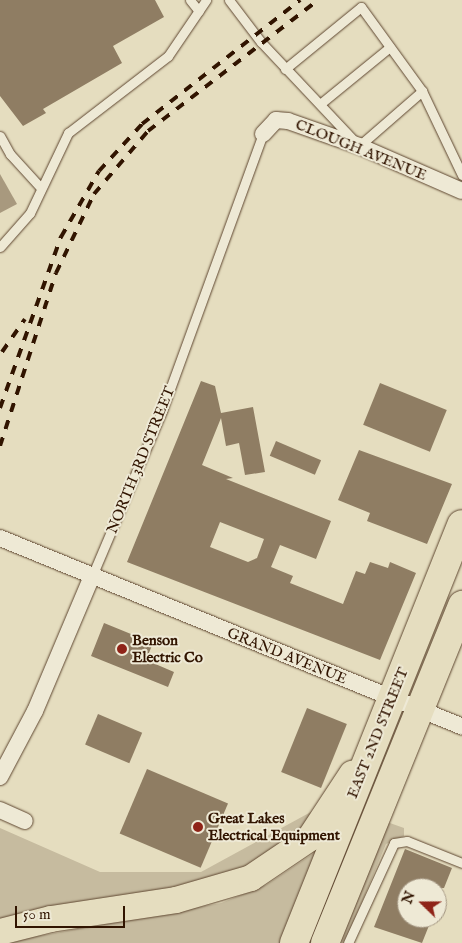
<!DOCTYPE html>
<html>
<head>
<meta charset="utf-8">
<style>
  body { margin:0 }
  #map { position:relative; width:462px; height:943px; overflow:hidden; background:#e5ddbf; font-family:"IM FELL English",serif }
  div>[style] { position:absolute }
  .green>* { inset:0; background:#c6bb9f }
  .water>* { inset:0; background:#a8997e }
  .building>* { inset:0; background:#8f7d63; transform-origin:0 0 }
  .roads { filter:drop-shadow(0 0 1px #5e4630) drop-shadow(0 0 1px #5e4630) }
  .service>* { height:9px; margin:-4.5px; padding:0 4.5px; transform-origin:4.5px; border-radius:4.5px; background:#eee9d5 }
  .minor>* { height:16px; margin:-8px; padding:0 8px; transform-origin:8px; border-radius:8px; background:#eee9d5 }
  .primary>* { height:26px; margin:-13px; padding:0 13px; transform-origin:13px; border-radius:13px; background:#e5ddbf }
  .trunk>* { height:28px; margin:-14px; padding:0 14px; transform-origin:14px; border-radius:14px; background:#e5ddbf }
  .rail>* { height:4px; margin-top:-2px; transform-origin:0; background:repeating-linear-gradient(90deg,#311400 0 9px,transparent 0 18px) }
  .dots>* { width:14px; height:14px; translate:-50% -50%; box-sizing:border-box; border:2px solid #eee9d5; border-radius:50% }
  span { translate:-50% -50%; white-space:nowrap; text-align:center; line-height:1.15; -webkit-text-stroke:4px #eee9d5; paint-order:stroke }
  .street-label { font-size:15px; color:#311400 }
  .poi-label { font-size:15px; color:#311400; font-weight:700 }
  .left { translate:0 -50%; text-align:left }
  .north { position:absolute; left:397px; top:878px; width:50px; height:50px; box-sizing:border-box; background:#eee9d5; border:1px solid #a29480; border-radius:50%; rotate:292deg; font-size:14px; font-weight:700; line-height:20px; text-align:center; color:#311400 }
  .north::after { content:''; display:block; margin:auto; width:18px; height:22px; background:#8f2418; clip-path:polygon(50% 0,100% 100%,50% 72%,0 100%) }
  .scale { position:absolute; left:15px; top:906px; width:110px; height:22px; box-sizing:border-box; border:2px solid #311400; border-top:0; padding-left:6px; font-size:15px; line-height:18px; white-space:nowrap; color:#311400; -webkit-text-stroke:4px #eee9d5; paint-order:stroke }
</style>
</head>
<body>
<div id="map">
  <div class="green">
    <div style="clip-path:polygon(331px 801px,305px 833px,232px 878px,0 924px,0 828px,100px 872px,201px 872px)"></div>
    <div style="clip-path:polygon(387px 822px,404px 828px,404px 836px,386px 844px,345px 943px,334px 943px)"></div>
    <div style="clip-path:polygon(317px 851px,281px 943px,0 943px,221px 903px,266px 885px)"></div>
  </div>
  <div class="water">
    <div style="clip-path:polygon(0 174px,17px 204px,0 213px)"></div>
  </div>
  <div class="building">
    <div style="clip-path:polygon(0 0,155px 0,164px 17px,113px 46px,122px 63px,43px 109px,46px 113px,23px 126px,0 96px)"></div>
    <div style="clip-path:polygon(evenodd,201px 381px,215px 386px,221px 413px,253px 407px,265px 472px,245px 475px,239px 443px,226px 446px,221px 418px,202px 465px,233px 478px,226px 479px,331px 521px,316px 559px,280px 545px,271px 567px,293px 576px,290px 583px,343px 604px,356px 571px,365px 574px,370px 562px,388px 568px,390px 562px,416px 573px,380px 660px,127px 562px,201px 381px,220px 522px,264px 539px,257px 558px,248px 562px,210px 547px,220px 522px)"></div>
    <div style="left:380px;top:383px;width:72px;height:45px;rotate:22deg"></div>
    <div style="left:276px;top:441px;width:49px;height:16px;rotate:23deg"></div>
    <div style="clip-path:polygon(359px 450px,452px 484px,427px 544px,367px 521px,370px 513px,338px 500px)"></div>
    <div style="clip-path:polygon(104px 623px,153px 643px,146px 660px,174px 672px,168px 687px,91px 656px)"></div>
    <div style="left:307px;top:708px;width:43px;height:69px;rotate:22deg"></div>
    <div style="left:98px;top:714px;width:48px;height:33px;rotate:23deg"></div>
    <div style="left:147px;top:769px;width:88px;height:70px;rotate:23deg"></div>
    <div style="clip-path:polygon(405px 849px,452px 868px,444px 888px,407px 888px,407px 918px,432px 918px,422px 943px,374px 927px)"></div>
  </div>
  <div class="roads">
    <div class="service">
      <div style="left:190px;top:0;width:14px;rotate:51deg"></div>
      <div style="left:229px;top:0;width:53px;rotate:52.7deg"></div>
      <div style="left:261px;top:42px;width:143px;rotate:46.7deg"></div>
      <div style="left:359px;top:146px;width:84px;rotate:-41.1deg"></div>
      <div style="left:285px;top:69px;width:98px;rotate:-39.2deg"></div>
      <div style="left:361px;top:7px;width:104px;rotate:54deg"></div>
      <div style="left:422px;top:91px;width:93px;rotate:64.5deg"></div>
      <div style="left:320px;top:104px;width:90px;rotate:-39.2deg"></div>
      <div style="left:0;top:136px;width:21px;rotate:61deg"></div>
      <div style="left:10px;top:154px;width:46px;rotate:47.6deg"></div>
      <div style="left:0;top:247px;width:45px;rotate:-48.6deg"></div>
      <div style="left:30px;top:213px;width:89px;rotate:-64.6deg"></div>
      <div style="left:68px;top:133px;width:126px;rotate:-37.6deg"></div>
      <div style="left:168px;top:56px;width:68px;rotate:-55.8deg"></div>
      <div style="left:92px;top:576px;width:179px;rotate:-67deg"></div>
      <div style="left:162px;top:411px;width:295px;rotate:-70deg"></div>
      <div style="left:348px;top:943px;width:110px;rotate:-65.3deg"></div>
      <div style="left:394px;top:843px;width:13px;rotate:-9deg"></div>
      <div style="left:407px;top:841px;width:59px;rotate:21.8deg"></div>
    </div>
    <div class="minor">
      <div style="left:263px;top:134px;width:19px;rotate:-47deg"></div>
      <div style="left:276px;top:120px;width:12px;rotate:5deg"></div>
      <div style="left:288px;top:121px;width:75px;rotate:19.4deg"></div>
      <div style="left:359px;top:146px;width:112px;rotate:23.6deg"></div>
      <div style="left:0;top:538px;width:499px;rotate:22.2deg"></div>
      <div style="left:0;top:777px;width:75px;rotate:-62.1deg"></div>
      <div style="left:35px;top:711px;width:147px;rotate:-67.1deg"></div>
      <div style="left:0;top:810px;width:27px;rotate:24deg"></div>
    </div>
    <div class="primary">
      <div style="left:0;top:932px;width:53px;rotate:-14.3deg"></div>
      <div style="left:51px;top:919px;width:126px;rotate:-8.6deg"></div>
      <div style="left:176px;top:900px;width:78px;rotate:-16.3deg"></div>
      <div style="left:251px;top:878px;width:71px;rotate:-34.1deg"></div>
      <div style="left:310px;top:838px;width:77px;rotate:-56.7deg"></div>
    </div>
    <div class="trunk">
      <div style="left:294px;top:943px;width:451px;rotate:-68.2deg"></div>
      <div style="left:325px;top:943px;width:365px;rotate:-67.9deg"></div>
    </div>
  </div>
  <div class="rail">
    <div style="left:2px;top:352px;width:40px;rotate:-55.1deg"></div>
    <div style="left:0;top:408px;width:182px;rotate:-70.4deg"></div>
    <div style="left:61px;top:237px;width:76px;rotate:-60.1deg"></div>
    <div style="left:99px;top:171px;width:64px;rotate:-47.5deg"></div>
    <div style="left:142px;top:124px;width:201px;rotate:-38.1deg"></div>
    <div style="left:0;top:446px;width:182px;rotate:-72.1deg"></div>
    <div style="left:56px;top:273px;width:88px;rotate:-64.3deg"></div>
    <div style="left:94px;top:194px;width:83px;rotate:-49.4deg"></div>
    <div style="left:148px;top:131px;width:215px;rotate:-37.6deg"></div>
  </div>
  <div class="dots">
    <div style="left:122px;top:649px;background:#8f2418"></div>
    <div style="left:198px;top:827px;background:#8f2418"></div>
  </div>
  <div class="street-label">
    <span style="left:361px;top:150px;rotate:22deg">CLOUGH AVENUE</span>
    <span style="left:141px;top:460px;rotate:-68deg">NORTH 3RD STREET</span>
    <span style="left:287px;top:656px;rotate:22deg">GRAND AVENUE</span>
    <span style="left:378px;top:733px;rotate:-68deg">EAST 2ND STREET</span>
  </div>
  <div class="poi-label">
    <span class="left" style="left:132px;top:649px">Benson<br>Electric Co</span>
    <span class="left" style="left:208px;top:827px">Great Lakes<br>Electrical Equipment</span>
  </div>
  <div class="north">N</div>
  <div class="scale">50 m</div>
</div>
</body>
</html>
